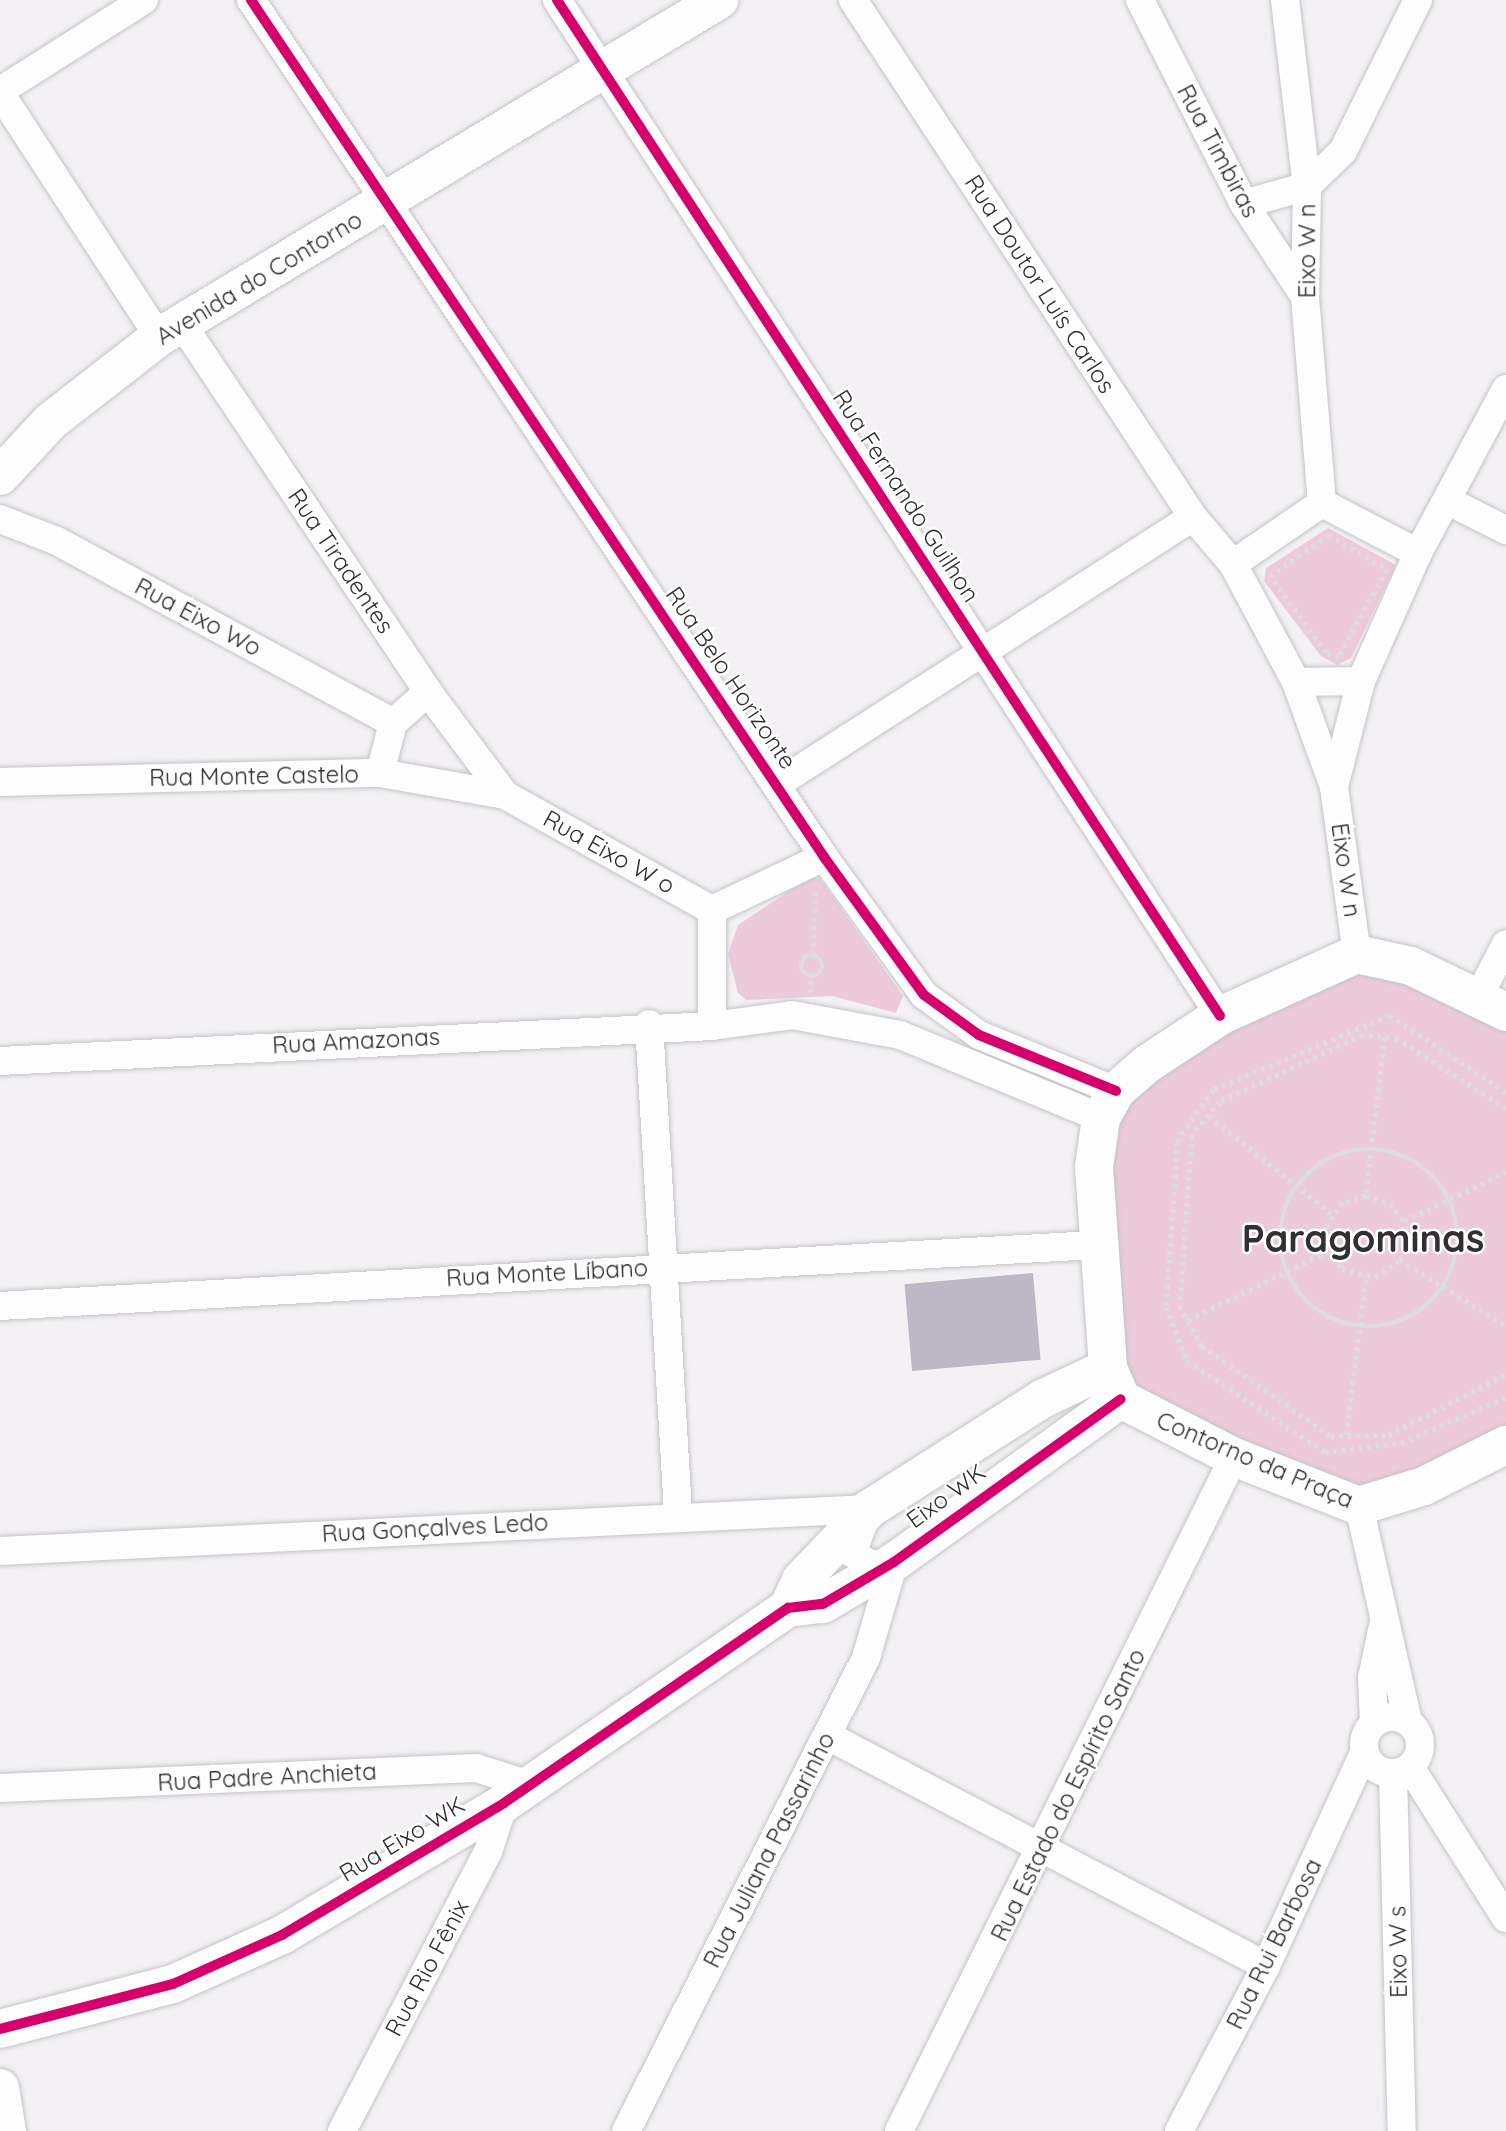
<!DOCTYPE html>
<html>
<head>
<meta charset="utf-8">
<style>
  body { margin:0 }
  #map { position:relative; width:1506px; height:2131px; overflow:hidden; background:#f3f1f4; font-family:Quicksand,sans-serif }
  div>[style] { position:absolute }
  .green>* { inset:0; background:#edcada }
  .building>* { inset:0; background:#bcb8c5; transform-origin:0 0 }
  .path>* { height:4.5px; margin-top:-2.25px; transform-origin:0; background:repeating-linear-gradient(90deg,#deddde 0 3.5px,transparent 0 8.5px) }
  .path>.ring { margin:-2.25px; padding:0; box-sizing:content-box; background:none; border:4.5px solid #deddde; border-radius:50% }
  .roads { filter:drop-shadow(0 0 2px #c5c4c6) drop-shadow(0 0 2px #c5c4c6) }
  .street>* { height:28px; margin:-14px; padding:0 14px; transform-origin:14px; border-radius:14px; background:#fdfdfd }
  .street>.ring { margin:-14px; padding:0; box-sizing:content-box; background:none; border:28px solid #fdfdfd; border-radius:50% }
  .secondary>* { height:38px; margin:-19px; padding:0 19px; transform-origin:19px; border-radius:19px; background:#fdfdfd }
  .cycleway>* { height:10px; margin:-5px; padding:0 5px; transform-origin:5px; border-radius:5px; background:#d6006c }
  span { translate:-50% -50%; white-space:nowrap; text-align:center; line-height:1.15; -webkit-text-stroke:5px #fff; paint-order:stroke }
  .street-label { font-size:24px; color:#312f31 }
  .town-label { font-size:38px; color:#312f31; font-weight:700 }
</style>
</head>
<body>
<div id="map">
  <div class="green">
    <div style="clip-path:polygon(1328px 528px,1396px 565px,1351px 658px,1337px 665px,1321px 656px,1264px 581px,1266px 568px)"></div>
    <div style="clip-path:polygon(812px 876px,821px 880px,903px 996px,896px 1013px,832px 996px,746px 1000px,738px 993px,728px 954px,738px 925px)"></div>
    <div style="clip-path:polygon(1353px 962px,1466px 1008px,1506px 1031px,1506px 1441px,1359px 1504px,1114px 1388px,1102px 1244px,1119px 1094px)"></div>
  </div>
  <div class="building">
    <div style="left:1033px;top:1273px;width:87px;height:129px;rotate:85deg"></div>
  </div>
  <div class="path">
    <div style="left:1329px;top:535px;width:68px;rotate:31.1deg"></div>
    <div style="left:1387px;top:570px;width:99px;rotate:118.9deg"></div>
    <div style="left:1339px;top:657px;width:14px;rotate:-163deg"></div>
    <div style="left:1326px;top:653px;width:95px;rotate:-126deg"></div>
    <div style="left:1270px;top:576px;width:72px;rotate:-34.8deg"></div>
    <div class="ring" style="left:801px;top:955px;width:17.5px;height:17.5px"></div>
    <div style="left:813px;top:955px;width:67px;rotate:-88.3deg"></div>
    <div style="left:810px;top:993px;width:16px;rotate:-86deg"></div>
    <div style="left:1385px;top:1037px;width:160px;rotate:96.8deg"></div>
    <div style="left:1366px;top:1196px;width:25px;rotate:18deg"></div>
    <div style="left:1390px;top:1204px;width:22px;rotate:51deg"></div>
    <div style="left:1404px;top:1221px;width:113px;rotate:-25.7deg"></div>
    <div style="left:1506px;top:1093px;width:139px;rotate:-146.4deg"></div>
    <div style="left:1390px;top:1016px;width:192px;rotate:157.3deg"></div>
    <div style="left:1213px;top:1090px;width:62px;rotate:124.5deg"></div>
    <div style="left:1178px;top:1141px;width:166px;rotate:94.1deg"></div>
    <div style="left:1166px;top:1307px;width:58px;rotate:68.7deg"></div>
    <div style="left:1187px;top:1361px;width:165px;rotate:33.4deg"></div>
    <div style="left:1325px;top:1452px;width:77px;rotate:-6.8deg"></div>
    <div style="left:1401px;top:1443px;width:115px;rotate:-23.7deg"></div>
    <div style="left:1506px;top:1109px;width:129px;rotate:-147.1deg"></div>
    <div style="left:1398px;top:1039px;width:35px;rotate:-173deg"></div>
    <div style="left:1363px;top:1035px;width:158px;rotate:154.9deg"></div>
    <div style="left:1220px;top:1102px;width:43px;rotate:130.3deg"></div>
    <div style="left:1192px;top:1135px;width:171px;rotate:94deg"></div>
    <div style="left:1180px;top:1306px;width:46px;rotate:61.2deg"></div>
    <div style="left:1202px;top:1346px;width:157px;rotate:34.9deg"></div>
    <div style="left:1331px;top:1436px;width:57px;rotate:-1deg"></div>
    <div style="left:1388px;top:1435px;width:133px;rotate:-27.3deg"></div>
    <div style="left:1209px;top:1116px;width:157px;rotate:38.5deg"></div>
    <div class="ring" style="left:1280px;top:1149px;width:173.5px;height:173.5px"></div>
    <div style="left:1366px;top:1196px;width:24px;rotate:163deg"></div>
    <div style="left:1343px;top:1203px;width:27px;rotate:126deg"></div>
    <div style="left:1327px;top:1225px;width:26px;rotate:88deg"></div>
    <div style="left:1328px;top:1251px;width:23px;rotate:52deg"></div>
    <div style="left:1342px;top:1269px;width:34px;rotate:14deg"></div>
    <div style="left:1375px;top:1277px;width:30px;rotate:-34deg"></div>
    <div style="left:1400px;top:1260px;width:125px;rotate:31.9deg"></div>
    <div style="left:1400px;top:1260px;width:22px;rotate:-72deg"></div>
    <div style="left:1407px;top:1239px;width:18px;rotate:-99deg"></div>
    <div style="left:1188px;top:1320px;width:156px;rotate:-26.2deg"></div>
    <div style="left:1346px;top:1435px;width:159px;rotate:-82.8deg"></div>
  </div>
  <div class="roads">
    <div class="street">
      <div style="left:251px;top:0;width:1031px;rotate:56.23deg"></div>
      <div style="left:824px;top:857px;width:170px;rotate:54.1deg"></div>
      <div style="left:924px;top:995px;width:68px;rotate:36deg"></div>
      <div style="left:979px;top:1035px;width:148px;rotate:22.2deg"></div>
      <div style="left:557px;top:0;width:1213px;rotate:56.87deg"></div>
      <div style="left:853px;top:0;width:619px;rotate:56.67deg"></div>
      <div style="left:1193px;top:517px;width:62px;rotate:49.6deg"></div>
      <div style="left:1140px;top:0;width:229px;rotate:63deg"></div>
      <div style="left:1244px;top:204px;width:111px;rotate:56.7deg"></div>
      <div style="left:1285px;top:0;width:187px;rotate:83.3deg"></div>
      <div style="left:1307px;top:186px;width:111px;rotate:91deg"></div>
      <div style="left:1305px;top:297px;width:207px;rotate:85.3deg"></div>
      <div style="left:0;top:91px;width:170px;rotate:-32.3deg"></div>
      <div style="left:0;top:93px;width:291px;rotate:56.9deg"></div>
      <div style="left:1244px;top:204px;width:66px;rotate:-15.9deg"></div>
      <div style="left:1307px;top:186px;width:50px;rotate:-44.2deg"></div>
      <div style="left:1343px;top:151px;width:169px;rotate:-63.6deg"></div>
      <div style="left:182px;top:324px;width:443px;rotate:56.2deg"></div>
      <div style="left:428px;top:692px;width:129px;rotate:53.2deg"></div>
      <div style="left:1450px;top:502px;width:63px;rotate:26.6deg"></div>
      <div style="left:0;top:519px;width:61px;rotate:21.1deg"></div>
      <div style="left:57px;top:541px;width:382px;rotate:28.4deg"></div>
      <div style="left:1418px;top:553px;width:186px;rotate:-61.8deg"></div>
      <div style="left:1296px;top:682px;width:65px;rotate:-0.9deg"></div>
      <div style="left:1361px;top:681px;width:140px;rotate:-66deg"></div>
      <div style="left:1418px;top:553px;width:108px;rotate:-152.5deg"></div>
      <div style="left:1322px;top:503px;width:108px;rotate:145.6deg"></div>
      <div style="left:1233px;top:564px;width:134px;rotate:61.9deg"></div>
      <div style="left:1296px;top:682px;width:112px;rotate:70.1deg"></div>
      <div style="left:1334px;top:787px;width:169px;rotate:82.2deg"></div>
      <div style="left:380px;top:773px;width:52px;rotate:-75.4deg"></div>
      <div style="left:393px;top:723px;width:47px;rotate:-41.5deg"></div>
      <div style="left:0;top:782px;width:380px;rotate:-1.4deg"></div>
      <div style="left:380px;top:773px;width:127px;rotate:10deg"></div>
      <div style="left:505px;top:795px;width:237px;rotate:29.1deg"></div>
      <div style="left:777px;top:784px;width:494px;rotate:-32.7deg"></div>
      <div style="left:1334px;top:787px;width:109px;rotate:-75.7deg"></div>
      <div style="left:1480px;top:994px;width:56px;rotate:-62.5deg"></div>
      <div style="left:649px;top:1024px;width:492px;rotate:86.6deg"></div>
      <div style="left:712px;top:1026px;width:116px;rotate:-90deg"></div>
      <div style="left:712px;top:910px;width:124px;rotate:-25.3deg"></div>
      <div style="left:0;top:1061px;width:713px;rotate:-2.81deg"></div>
      <div style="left:712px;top:1026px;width:81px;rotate:-7.8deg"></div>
      <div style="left:792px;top:1015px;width:110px;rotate:10.5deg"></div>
      <div style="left:900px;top:1035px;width:217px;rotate:22.4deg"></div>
      <div style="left:0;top:1306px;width:1097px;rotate:-3.19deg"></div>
      <div style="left:1359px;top:1506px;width:221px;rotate:77.2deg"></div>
      <div style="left:0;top:1551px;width:870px;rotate:-2.77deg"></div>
      <div style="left:869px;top:1509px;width:47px;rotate:111.1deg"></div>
      <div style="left:852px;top:1553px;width:23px;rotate:31deg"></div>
      <div style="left:872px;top:1565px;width:22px;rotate:-8deg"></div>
      <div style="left:894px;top:1562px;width:100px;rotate:106.3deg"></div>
      <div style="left:866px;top:1658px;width:530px;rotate:116.9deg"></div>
      <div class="ring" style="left:1364px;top:1717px;width:28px;height:28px"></div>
      <div style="left:1374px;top:1722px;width:44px;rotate:-92.6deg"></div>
      <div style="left:1372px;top:1678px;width:58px;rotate:-78.1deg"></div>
      <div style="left:828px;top:1736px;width:495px;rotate:27.7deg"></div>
      <div style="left:1410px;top:1767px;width:179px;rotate:57.6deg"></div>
      <div style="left:1393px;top:1774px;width:357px;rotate:88.6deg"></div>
      <div style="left:0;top:1788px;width:476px;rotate:-2.4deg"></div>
      <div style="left:476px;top:1768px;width:57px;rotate:17.5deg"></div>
      <div style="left:342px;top:2131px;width:315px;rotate:-62.4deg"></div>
      <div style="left:488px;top:1852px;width:52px;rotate:-71.9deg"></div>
      <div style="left:899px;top:2131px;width:753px;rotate:-63.57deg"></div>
      <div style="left:1179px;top:2131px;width:187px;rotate:-62.2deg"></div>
      <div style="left:1266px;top:1966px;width:234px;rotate:-65.3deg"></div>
    </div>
    <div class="secondary">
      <div style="left:0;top:476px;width:75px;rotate:-47.2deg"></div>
      <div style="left:51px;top:421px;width:137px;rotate:-37.9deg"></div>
      <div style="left:159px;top:337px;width:654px;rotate:-31.04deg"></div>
      <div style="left:1506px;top:1012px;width:106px;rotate:-154.2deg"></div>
      <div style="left:1411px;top:966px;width:55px;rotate:-167.5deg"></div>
      <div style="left:1357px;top:954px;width:150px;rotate:155.7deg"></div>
      <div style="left:1220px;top:1016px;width:87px;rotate:146.7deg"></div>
      <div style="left:1147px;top:1064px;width:41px;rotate:138.9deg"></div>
      <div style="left:1116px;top:1091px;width:31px;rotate:119deg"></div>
      <div style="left:1101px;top:1118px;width:49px;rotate:98.1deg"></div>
      <div style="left:1094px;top:1167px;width:201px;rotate:86deg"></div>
      <div style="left:1108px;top:1368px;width:34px;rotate:67deg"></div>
      <div style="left:1121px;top:1399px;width:127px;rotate:27.2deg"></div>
      <div style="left:1234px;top:1457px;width:134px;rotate:21.4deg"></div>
      <div style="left:1359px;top:1506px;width:68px;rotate:-17.1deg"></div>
      <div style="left:1424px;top:1486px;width:92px;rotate:-26.6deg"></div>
      <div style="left:788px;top:1608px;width:31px;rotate:-65deg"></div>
      <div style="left:801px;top:1580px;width:98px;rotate:-46.2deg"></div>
      <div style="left:869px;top:1509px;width:205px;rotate:-32.4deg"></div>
      <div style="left:1042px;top:1399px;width:73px;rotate:-25.2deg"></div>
      <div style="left:0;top:2029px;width:179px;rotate:-14.6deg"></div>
      <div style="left:173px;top:1984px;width:120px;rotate:-24.2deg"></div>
      <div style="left:282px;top:1935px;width:258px;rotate:-30.7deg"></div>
      <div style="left:504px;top:1803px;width:345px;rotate:-34.5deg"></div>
      <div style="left:788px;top:1608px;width:35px;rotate:-7deg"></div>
      <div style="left:823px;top:1604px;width:82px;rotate:-30.6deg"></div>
      <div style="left:894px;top:1562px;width:279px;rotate:-35.7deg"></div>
      <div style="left:0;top:2088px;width:44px;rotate:80.8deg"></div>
    </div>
  </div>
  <div class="cycleway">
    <div style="left:251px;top:0;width:1031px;rotate:56.23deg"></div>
    <div style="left:824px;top:857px;width:170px;rotate:54.1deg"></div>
    <div style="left:924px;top:995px;width:68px;rotate:36deg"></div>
    <div style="left:979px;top:1035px;width:148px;rotate:22.2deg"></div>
    <div style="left:557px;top:0;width:1213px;rotate:56.87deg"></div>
    <div style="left:0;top:2029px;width:179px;rotate:-14.6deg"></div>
    <div style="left:173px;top:1984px;width:120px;rotate:-24.2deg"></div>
    <div style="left:282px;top:1935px;width:258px;rotate:-30.7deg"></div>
    <div style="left:504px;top:1803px;width:345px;rotate:-34.5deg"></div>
    <div style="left:788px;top:1608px;width:35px;rotate:-7deg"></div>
    <div style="left:823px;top:1604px;width:82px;rotate:-30.6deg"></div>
    <div style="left:894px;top:1562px;width:279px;rotate:-35.7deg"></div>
  </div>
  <div class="street-label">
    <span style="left:1218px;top:151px;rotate:62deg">Rua Timbiras</span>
    <span style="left:1307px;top:251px;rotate:-90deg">Eixo W n</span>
    <span style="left:259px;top:278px;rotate:-31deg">Avenida do Contorno</span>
    <span style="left:1040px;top:284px;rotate:57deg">Rua Doutor Luís Carlos</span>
    <span style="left:906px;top:496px;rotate:57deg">Rua Fernando Guilhon</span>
    <span style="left:341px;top:561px;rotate:56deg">Rua Tiradentes</span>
    <span style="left:198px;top:617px;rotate:28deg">Rua Eixo Wo</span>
    <span style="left:731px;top:678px;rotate:56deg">Rua Belo Horizonte</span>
    <span style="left:254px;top:776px;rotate:-1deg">Rua Monte Castelo</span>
    <span style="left:609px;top:852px;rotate:29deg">Rua Eixo W o</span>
    <span style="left:1346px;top:870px;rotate:82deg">Eixo W n</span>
    <span style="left:356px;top:1041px;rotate:-3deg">Rua Amazonas</span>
    <span style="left:547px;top:1273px;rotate:-3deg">Rua Monte Líbano</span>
    <span style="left:1255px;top:1460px;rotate:23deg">Contorno da Praça</span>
    <span style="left:946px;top:1496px;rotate:-36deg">Eixo WK</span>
    <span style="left:435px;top:1528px;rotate:-3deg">Rua Gonçalves Ledo</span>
    <span style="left:267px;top:1777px;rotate:-3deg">Rua Padre Anchieta</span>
    <span style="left:1068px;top:1795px;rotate:-64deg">Rua Estado do Espírito Santo</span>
    <span style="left:402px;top:1839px;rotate:-31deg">Rua Eixo WK</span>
    <span style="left:769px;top:1850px;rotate:-63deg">Rua Juliana Passarinho</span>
    <span style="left:1274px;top:1944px;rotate:-64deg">Rua Rui Barbosa</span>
    <span style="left:1398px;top:1952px;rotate:-91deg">Eixo W s</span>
    <span style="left:427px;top:1968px;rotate:-62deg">Rua Rio Fênix</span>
  </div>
  <div class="town-label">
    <span style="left:1363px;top:1239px">Paragominas</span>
  </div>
</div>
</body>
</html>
